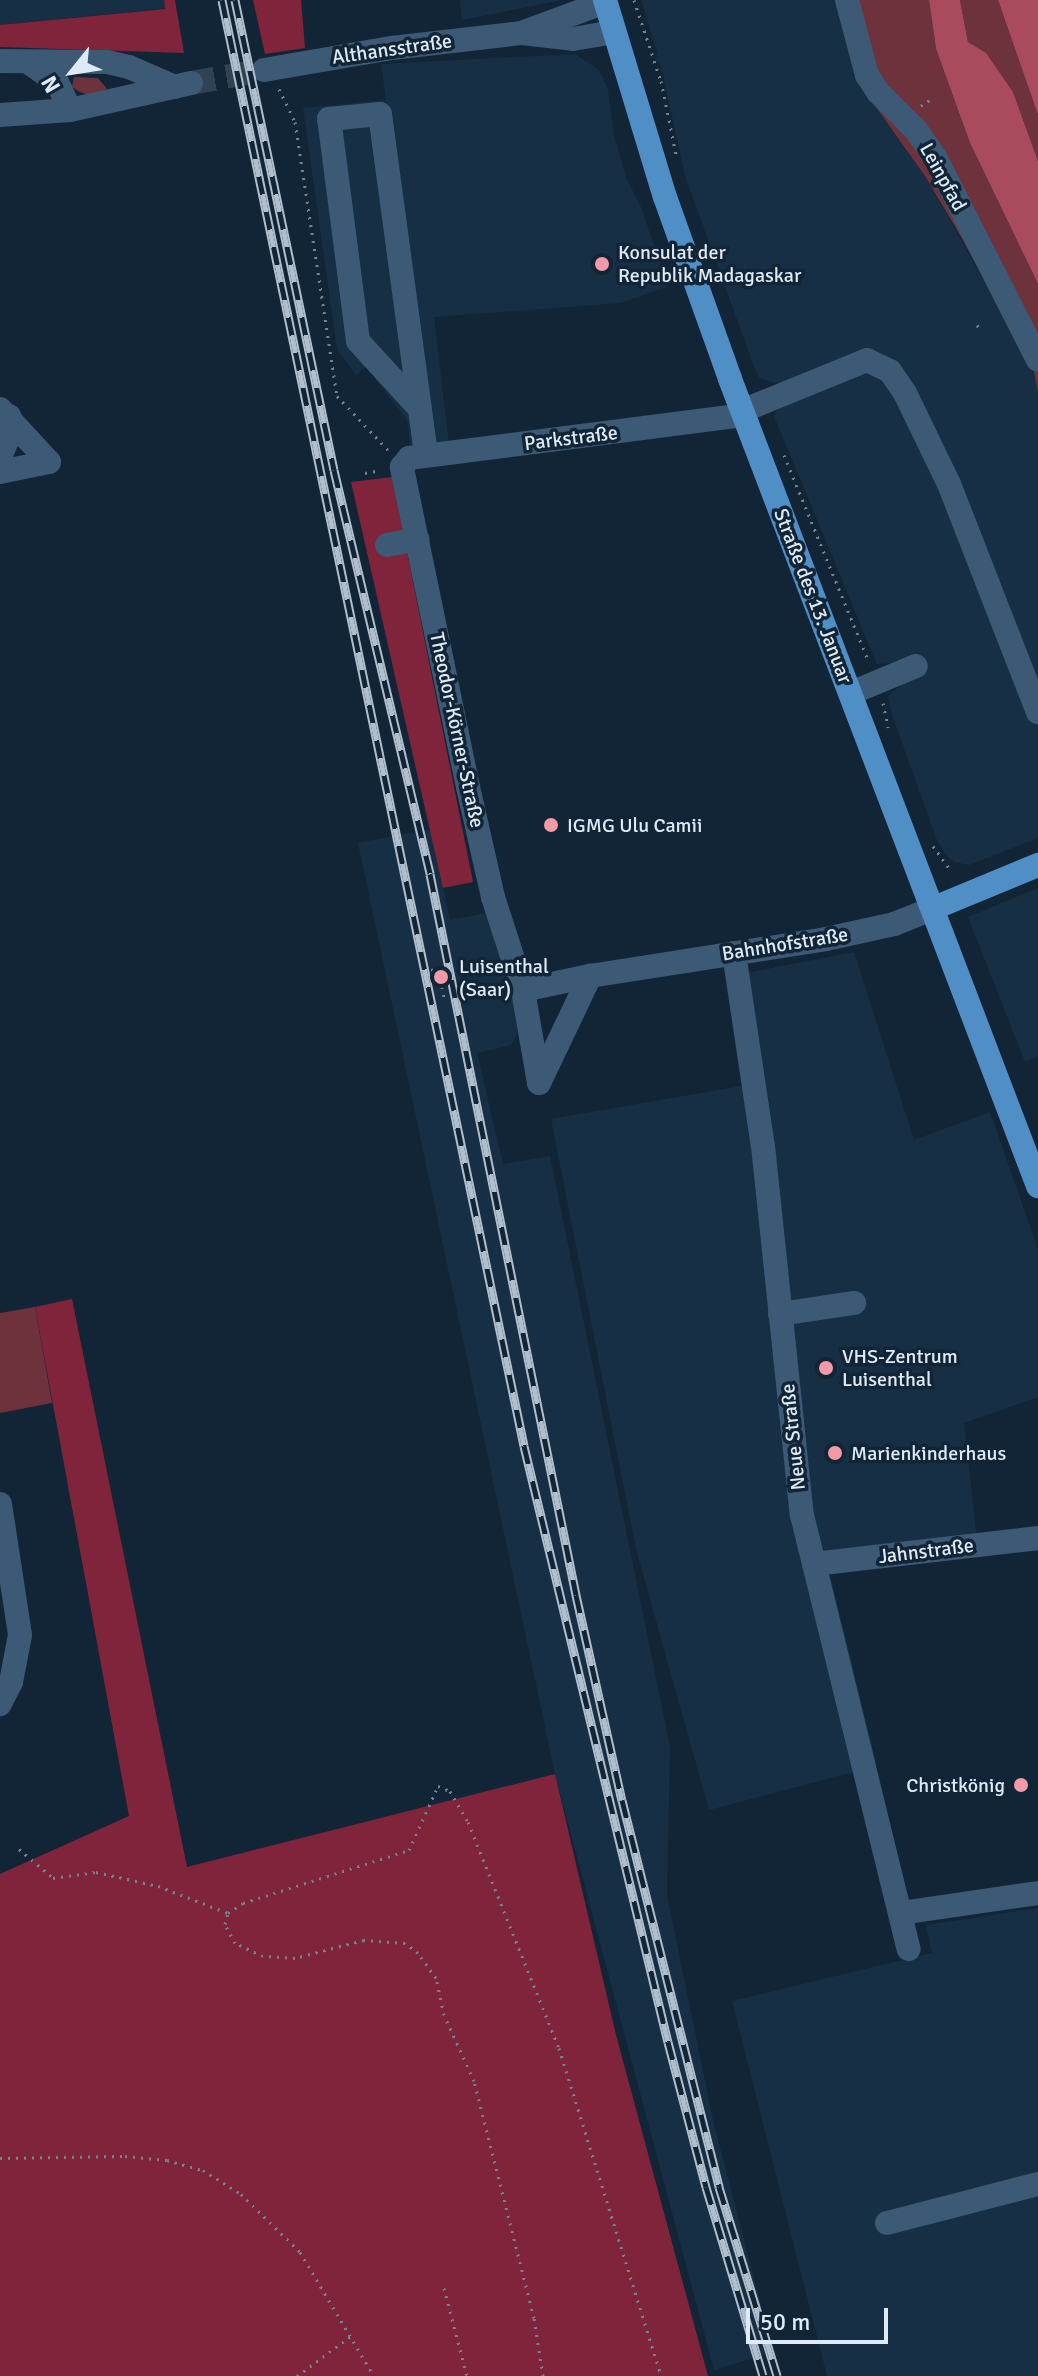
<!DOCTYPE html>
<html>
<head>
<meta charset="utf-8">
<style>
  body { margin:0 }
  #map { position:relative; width:1038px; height:2376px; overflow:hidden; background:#122536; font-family:Signika,sans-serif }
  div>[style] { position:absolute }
  .built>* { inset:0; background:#162f45 }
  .green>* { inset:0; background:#6e323d }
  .forest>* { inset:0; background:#7f243a }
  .water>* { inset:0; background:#aa4b5d }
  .minor-tunnel>* { height:24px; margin-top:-12px; transform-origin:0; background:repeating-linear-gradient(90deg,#314353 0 24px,transparent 0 36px) }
  .path>* { height:3px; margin-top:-1.5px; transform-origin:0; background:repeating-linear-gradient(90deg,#758493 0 2px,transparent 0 8px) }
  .minor>* { height:24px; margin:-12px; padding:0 12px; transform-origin:12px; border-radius:12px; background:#3c5975 }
  .major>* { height:24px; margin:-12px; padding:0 12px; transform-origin:12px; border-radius:12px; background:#508ec6 }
  .rail>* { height:9px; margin-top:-4.5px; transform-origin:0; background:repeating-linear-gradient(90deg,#122536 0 18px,#b1bfcc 0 36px); box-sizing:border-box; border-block:2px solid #b1bfcc }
  .dots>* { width:22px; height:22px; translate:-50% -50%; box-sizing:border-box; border:4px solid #122536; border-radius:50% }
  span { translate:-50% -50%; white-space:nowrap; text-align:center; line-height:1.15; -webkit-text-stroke:7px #122536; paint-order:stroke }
  .street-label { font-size:20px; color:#deeaf6 }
  .poi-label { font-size:20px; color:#deeaf6 }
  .left { translate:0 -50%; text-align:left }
  .right { translate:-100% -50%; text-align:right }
  .north { position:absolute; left:32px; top:32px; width:80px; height:80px; -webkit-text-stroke:6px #122536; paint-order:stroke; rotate:240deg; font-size:22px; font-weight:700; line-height:32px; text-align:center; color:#deeaf6 }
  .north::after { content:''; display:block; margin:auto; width:28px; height:36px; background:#deeaf6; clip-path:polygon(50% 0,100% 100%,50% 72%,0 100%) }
  .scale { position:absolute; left:746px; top:2308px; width:142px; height:36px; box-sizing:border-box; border:4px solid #deeaf6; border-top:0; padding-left:10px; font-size:24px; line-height:28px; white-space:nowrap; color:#deeaf6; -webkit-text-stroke:6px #122536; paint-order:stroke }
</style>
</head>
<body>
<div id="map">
  <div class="built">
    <div style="clip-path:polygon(0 0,164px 0,166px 8px,0 25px)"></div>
    <div style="clip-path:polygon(460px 0,562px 0,462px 20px)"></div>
    <div style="clip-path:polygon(641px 0,839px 0,856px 79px,925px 176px,1035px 372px,1038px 394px,1038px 838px,969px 865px,955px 862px,946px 855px,937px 840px,892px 715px,888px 696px,904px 682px,896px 663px,877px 664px,774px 416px,779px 408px,779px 384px,759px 378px,752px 361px,685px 176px,661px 66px,656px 60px,657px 52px)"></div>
    <div style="clip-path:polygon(575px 54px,599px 70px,608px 89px,614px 136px,626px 177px,641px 207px,668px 286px,621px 303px,434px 317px,449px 444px,411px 448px,407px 420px,366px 367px,356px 375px,337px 349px,303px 108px,386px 100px,381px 64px)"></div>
    <div style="clip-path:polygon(431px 829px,450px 920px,486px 913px,492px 924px,516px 1009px,518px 1034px,511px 1045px,477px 1053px,503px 1164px,550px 1156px,670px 1747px,667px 1895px,713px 2120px,773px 2352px,714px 2370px,555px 1774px,358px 843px)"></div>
    <div style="clip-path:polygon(1038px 888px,1038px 1056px,1025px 1062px,968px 917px)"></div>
    <div style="clip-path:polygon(854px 952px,914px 1140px,990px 1112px,1038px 1249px,1038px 1397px,964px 1423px,979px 1556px,830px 1574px,877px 1766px,709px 1810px,636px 1549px,551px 1119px,764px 1082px,746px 973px)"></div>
    <div style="clip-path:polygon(1038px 1908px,1038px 2376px,827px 2376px,732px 2001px,932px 1953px,926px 1925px)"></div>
  </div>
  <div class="green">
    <div style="clip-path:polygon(839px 0,929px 0,936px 49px,970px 143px,1038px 284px,1038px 393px,1034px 371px,961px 237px,925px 176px,856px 79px)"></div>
    <div style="clip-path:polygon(960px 0,998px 0,1038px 115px,1038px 161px,1013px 92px,986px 54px,968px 42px)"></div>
    <div style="clip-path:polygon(74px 77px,98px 78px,107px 89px,91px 96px,78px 91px,72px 87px)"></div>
    <div style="clip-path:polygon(35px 1307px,52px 1403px,0 1413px,0 1313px)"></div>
  </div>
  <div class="forest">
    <div style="clip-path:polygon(164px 0,175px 0,184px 53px,0 47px,0 25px,165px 9px)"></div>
    <div style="clip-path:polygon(253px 0,301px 0,305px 48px,265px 54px)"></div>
    <div style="clip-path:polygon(392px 477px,473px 882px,443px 888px,351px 482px)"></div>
    <div style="clip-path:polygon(72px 1299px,187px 1867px,555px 1774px,616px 2035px,708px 2376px,0 2376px,0 1874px,129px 1816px,35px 1307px)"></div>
  </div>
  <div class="water">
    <div style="clip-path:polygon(929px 0,960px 0,968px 42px,986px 53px,1013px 92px,1038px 161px,1038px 284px,970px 143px,936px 49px)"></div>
    <div style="clip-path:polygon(998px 0,1038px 0,1038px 115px)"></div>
  </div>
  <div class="minor-tunnel">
    <div style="left:191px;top:83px;width:74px;rotate:-10.1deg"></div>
  </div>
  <div class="path">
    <div style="left:634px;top:0;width:85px;rotate:71.6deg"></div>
    <div style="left:661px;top:81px;width:75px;rotate:78.4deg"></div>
    <div style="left:279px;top:89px;width:37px;rotate:64deg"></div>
    <div style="left:295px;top:122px;width:277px;rotate:81.3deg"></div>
    <div style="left:337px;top:396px;width:74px;rotate:46.6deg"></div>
    <div style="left:921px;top:106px;width:11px;rotate:-34deg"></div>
    <div style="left:977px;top:325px;width:6px;rotate:51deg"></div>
    <div style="left:784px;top:455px;width:224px;rotate:67.7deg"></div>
    <div style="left:365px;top:473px;width:16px;rotate:-11deg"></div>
    <div style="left:883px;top:703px;width:25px;rotate:78deg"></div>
    <div style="left:933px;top:846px;width:29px;rotate:54deg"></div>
    <div style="left:431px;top:970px;width:14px;rotate:-12deg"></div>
    <div style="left:438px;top:971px;width:28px;rotate:77deg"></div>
    <div style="left:19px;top:1849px;width:45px;rotate:40.5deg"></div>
    <div style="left:53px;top:1878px;width:43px;rotate:-7.9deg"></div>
    <div style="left:96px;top:1872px;width:64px;rotate:12.7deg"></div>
    <div style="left:158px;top:1886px;width:75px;rotate:21.1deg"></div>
    <div style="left:0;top:2158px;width:125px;rotate:-0.9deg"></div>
    <div style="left:125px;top:2156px;width:42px;rotate:5.4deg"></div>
    <div style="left:167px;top:2160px;width:37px;rotate:16deg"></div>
    <div style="left:203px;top:2170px;width:45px;rotate:32.3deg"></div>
    <div style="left:241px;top:2194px;width:83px;rotate:44.5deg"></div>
    <div style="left:300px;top:2252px;width:144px;rotate:59.2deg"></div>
    <div style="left:444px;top:2288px;width:91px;rotate:75.4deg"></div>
    <div style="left:297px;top:2376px;width:67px;rotate:-36.5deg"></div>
    <div style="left:543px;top:2376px;width:59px;rotate:-98.8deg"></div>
    <div style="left:534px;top:2318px;width:244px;rotate:-104.2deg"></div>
    <div style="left:474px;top:2081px;width:72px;rotate:-114.4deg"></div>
    <div style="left:444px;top:2015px;width:38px;rotate:-102deg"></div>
    <div style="left:436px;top:1978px;width:31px;rotate:-126deg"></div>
    <div style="left:418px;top:1953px;width:16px;rotate:-142deg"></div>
    <div style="left:405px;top:1943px;width:41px;rotate:-175.8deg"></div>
    <div style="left:364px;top:1940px;width:71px;rotate:165.4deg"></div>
    <div style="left:295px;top:1958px;width:32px;rotate:-176deg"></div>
    <div style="left:263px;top:1956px;width:31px;rotate:-155deg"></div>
    <div style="left:235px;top:1943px;width:21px;rotate:-118deg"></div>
    <div style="left:225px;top:1924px;width:11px;rotate:-75deg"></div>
    <div style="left:228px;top:1913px;width:18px;rotate:-34deg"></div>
    <div style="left:243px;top:1903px;width:174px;rotate:-17.7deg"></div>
    <div style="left:409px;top:1850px;width:70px;rotate:-65.6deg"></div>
    <div style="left:438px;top:1786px;width:13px;rotate:23deg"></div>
    <div style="left:450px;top:1791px;width:36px;rotate:60deg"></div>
    <div style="left:468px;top:1822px;width:244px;rotate:68.1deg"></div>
    <div style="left:559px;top:2048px;width:343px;rotate:72.7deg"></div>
  </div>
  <div class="minor">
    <div style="left:847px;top:0;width:78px;rotate:75.1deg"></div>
    <div style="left:867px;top:75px;width:20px;rotate:57deg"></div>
    <div style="left:878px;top:92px;width:54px;rotate:45deg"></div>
    <div style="left:916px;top:130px;width:35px;rotate:55deg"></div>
    <div style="left:936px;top:159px;width:225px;rotate:63.1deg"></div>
    <div style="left:524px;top:32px;width:86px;rotate:-20.3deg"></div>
    <div style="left:0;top:61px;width:107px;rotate:0.5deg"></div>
    <div style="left:107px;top:62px;width:23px;rotate:13deg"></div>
    <div style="left:129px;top:67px;width:50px;rotate:23.5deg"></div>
    <div style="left:28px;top:62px;width:35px;rotate:35deg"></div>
    <div style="left:57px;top:82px;width:31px;rotate:65deg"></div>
    <div style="left:264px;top:70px;width:130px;rotate:-9.8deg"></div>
    <div style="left:392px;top:48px;width:131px;rotate:-6.6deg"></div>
    <div style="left:522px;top:33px;width:51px;rotate:6.7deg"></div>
    <div style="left:573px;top:39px;width:42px;rotate:-9.7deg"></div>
    <div style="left:0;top:115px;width:70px;rotate:-4.1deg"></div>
    <div style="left:70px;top:110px;width:124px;rotate:-12.6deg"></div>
    <div style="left:0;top:409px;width:72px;rotate:47.2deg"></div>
    <div style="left:49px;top:462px;width:50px;rotate:168.5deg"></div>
    <div style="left:420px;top:409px;width:92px;rotate:-132.4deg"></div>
    <div style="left:358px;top:341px;width:224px;rotate:-97.4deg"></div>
    <div style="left:329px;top:119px;width:51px;rotate:-5.6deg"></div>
    <div style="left:380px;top:114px;width:344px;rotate:82.3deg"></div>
    <div style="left:742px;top:411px;width:135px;rotate:-22.2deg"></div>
    <div style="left:867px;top:360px;width:25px;rotate:26deg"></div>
    <div style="left:890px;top:371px;width:27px;rotate:56deg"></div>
    <div style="left:905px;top:393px;width:101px;rotate:64.2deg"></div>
    <div style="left:949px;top:484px;width:245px;rotate:68.7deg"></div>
    <div style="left:0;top:457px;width:25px;rotate:-67deg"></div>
    <div style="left:10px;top:434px;width:18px;rotate:-93deg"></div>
    <div style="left:387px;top:545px;width:31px;rotate:-11deg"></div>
    <div style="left:851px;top:693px;width:70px;rotate:-22.6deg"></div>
    <div style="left:734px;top:953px;width:195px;rotate:81.5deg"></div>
    <div style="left:763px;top:1146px;width:371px;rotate:84deg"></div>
    <div style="left:802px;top:1515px;width:447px;rotate:76.2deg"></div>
    <div style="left:523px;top:990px;width:68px;rotate:-11.8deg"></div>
    <div style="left:590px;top:976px;width:239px;rotate:-8.9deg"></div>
    <div style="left:826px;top:939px;width:70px;rotate:-12.4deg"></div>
    <div style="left:894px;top:924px;width:43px;rotate:-21.8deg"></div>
    <div style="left:539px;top:1083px;width:94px;rotate:-99.8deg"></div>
    <div style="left:523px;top:990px;width:98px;rotate:-107.9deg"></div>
    <div style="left:493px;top:897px;width:113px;rotate:-102.8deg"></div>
    <div style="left:468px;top:787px;width:327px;rotate:-101.7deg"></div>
    <div style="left:402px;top:467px;width:11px;rotate:-52deg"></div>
    <div style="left:409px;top:458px;width:337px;rotate:-7.3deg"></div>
    <div style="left:539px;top:1083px;width:119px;rotate:-64.5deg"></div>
    <div style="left:780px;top:1314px;width:75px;rotate:-8.5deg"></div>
    <div style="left:0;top:1504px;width:133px;rotate:81.3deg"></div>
    <div style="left:20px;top:1635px;width:48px;rotate:100.8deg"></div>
    <div style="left:11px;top:1682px;width:25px;rotate:117deg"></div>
    <div style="left:814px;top:1564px;width:226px;rotate:-6.6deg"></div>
    <div style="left:901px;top:1913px;width:138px;rotate:-8.3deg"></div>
    <div style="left:887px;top:2223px;width:156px;rotate:-14.5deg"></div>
  </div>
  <div class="major">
    <div style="left:605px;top:0;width:206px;rotate:73.1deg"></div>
    <div style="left:665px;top:197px;width:193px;rotate:70.3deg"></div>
    <div style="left:730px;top:379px;width:864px;rotate:69.11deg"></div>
    <div style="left:934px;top:908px;width:113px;rotate:-22.5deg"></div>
  </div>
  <div class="rail">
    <div style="left:222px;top:0;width:1477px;rotate:78.2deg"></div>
    <div style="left:524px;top:1446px;width:613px;rotate:76.42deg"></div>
    <div style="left:668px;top:2042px;width:150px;rotate:75.3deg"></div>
    <div style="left:706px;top:2187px;width:197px;rotate:73.2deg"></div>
    <div style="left:235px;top:0;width:480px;rotate:78.1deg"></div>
    <div style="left:334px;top:470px;width:415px;rotate:76.6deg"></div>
    <div style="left:430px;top:874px;width:736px;rotate:78.55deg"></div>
    <div style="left:576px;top:1595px;width:210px;rotate:77.4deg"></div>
    <div style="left:622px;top:1800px;width:399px;rotate:75.9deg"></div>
    <div style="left:719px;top:2187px;width:198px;rotate:72.9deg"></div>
  </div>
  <div class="dots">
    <div style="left:602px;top:264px;background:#f39aa8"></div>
    <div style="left:551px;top:825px;background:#f39aa8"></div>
    <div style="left:441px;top:977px;background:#f39aa8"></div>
    <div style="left:826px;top:1368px;background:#f39aa8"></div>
    <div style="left:835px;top:1453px;background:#f39aa8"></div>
    <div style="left:1021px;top:1785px;background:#f39aa8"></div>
  </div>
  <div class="street-label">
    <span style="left:392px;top:49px;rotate:-8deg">Althansstraße</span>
    <span style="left:943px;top:177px;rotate:61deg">Leinpfad</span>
    <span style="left:571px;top:438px;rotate:-7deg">Parkstraße</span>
    <span style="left:813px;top:596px;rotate:69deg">Straße des 13. Januar</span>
    <span style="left:457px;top:730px;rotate:78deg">Theodor-Körner-Straße</span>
    <span style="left:785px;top:944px;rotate:-9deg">Bahnhofstraße</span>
    <span style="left:793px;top:1437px;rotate:-96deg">Neue Straße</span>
    <span style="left:926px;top:1551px;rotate:-7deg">Jahnstraße</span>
  </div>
  <div class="poi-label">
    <span class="left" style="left:618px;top:264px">Konsulat der<br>Republik Madagaskar</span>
    <span class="left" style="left:567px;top:825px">IGMG Ulu Camii</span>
    <span class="left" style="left:459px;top:978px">Luisenthal<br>(Saar)</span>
    <span class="left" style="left:842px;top:1368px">VHS-Zentrum<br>Luisenthal</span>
    <span class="left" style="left:851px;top:1453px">Marienkinderhaus</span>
    <span class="right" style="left:1005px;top:1785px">Christkönig</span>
  </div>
  <div class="north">N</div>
  <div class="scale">50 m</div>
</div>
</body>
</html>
